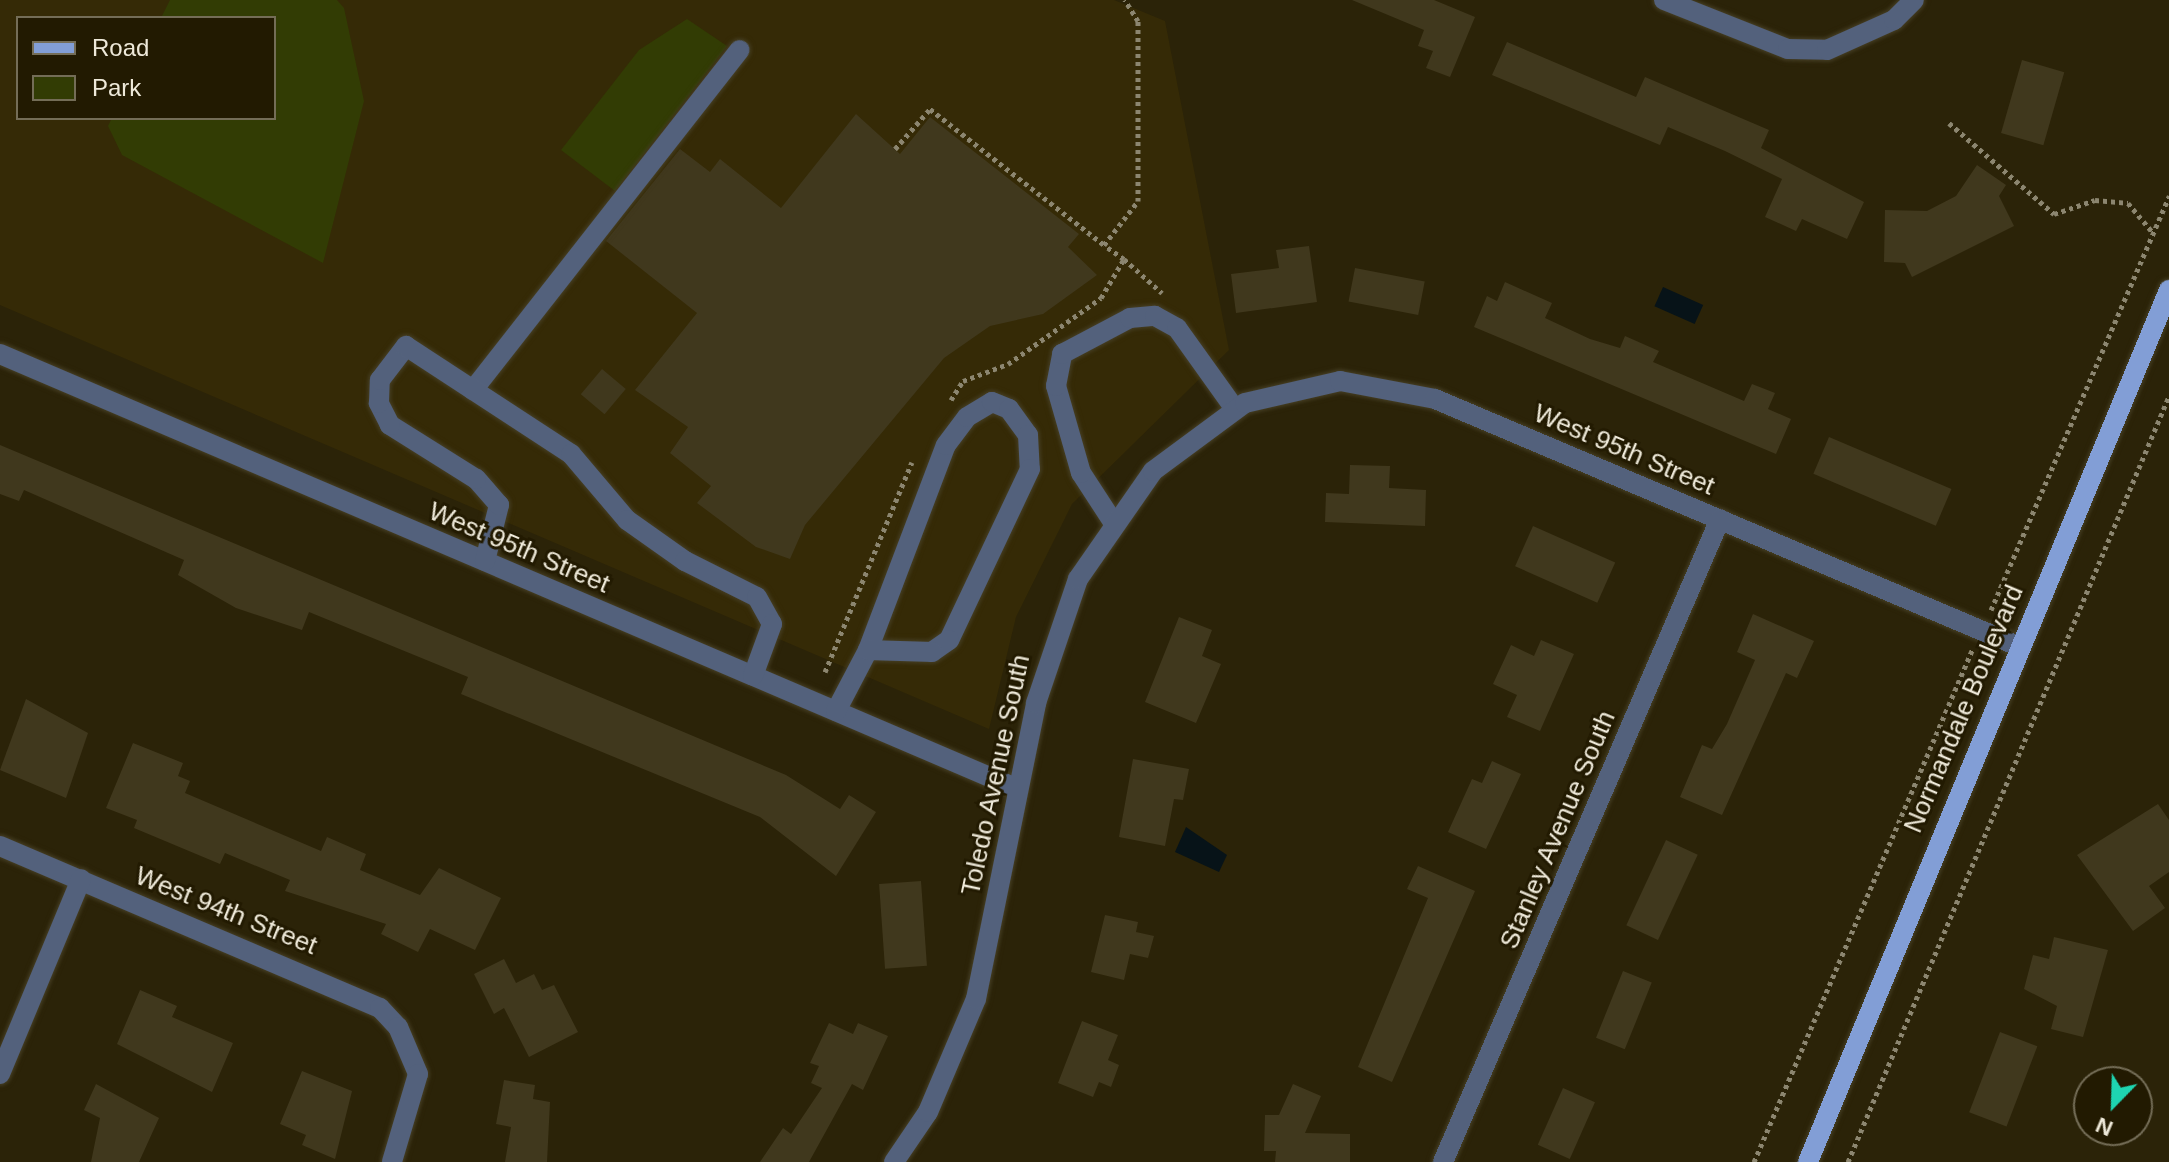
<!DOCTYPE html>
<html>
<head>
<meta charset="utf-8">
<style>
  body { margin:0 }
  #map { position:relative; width:2169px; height:1162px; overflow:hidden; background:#2b2308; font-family:Arial,sans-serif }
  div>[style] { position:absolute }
  .built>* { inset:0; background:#352a06 }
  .green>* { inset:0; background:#323c04 }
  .water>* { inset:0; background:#071318; transform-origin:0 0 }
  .building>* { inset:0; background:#40381d; transform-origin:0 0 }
  .path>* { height:5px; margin-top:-2.5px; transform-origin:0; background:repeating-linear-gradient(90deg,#8c8670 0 4px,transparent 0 8px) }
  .roads { filter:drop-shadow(0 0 2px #463f25) drop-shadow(0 0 2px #463f25) }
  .minor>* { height:20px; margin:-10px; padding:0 10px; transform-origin:10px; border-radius:10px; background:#53617c }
  .major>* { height:20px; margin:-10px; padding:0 10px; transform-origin:10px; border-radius:10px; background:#829ed6 }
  span { translate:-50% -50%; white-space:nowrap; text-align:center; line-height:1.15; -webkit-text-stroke:6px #221a01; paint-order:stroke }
  .street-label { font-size:26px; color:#eee9d9 }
  .legend { position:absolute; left:16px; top:16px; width:260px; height:104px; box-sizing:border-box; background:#221a01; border:2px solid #746d57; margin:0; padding:10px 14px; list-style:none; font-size:24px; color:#eee9d9 }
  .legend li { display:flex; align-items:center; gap:16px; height:40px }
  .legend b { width:40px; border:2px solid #746d57 }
  .north { position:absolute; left:2073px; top:1066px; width:80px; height:80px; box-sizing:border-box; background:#221a01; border:2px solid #746d57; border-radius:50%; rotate:203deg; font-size:22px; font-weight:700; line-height:32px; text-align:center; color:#eee9d9 }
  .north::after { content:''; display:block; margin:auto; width:28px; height:36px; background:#1ed5b1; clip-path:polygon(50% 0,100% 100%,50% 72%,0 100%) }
</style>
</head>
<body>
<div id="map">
  <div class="built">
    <div style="clip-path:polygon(evenodd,0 0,1114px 0,1165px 21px,1229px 350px,1072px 504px,1016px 617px,989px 729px,0 305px,0 0,18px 18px,274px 18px,274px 118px,18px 118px,18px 18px)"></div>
  </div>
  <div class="green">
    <div style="clip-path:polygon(170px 0,337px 0,344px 8px,364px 101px,323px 263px,122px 155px,108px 126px,112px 118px,274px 118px,274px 18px,161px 18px)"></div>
    <div style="clip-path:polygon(687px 19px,727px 46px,615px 191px,561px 150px,639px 50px)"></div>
  </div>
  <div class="water">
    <div style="left:1663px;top:287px;width:44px;height:21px;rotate:24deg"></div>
    <div style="clip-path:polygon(1186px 827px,1227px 855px,1219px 872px,1175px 852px)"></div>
  </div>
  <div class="building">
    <div style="clip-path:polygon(1352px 0,1434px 0,1475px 17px,1450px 77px,1426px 68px,1433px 51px,1418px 46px,1424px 30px)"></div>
    <div style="clip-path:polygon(1507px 42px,1636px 97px,1645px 77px,1769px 130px,1761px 148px,1864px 202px,1847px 239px,1802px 219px,1796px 231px,1765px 217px,1782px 179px,1725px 151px,1668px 127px,1660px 145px,1492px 75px)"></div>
    <div style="left:2022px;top:60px;width:44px;height:76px;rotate:16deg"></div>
    <div style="clip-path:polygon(856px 114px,900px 154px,930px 117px,1079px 234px,1068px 247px,1097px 275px,1043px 314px,990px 326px,944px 358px,805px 525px,790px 559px,756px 547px,697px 503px,711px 486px,670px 453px,688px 427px,635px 390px,697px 313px,606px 241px,680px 149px,710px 172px,720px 159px,781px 208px)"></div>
    <div style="clip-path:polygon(1977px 165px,2006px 185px,1999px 196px,2014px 226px,1912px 277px,1905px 263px,1884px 262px,1885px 210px,1927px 211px,1956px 196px)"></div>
    <div style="clip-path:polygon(1309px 246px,1317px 302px,1236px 313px,1231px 274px,1279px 268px,1276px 250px)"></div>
    <div style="left:1355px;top:268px;width:71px;height:34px;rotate:11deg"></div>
    <div style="clip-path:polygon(1505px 282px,1552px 303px,1545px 318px,1590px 339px,1620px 348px,1625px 336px,1659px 351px,1653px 362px,1744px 401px,1752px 384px,1775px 393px,1768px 409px,1791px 419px,1776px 454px,1474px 327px,1487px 296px,1497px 301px)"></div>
    <div style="left:602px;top:369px;width:31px;height:33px;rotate:40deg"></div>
    <div style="left:1829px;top:437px;width:133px;height:40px;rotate:23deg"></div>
    <div style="clip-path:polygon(0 445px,786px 775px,840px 809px,849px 795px,876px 812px,836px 876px,760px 817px,461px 694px,468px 677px,309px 612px,302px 630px,236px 608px,178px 575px,184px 560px,24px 490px,19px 501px,0 494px)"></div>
    <div style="clip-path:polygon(1350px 465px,1390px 466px,1389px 488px,1426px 490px,1425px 526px,1325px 522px,1326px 493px,1349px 494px)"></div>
    <div style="left:1533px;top:526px;width:90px;height:44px;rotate:24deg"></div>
    <div style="clip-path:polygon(1753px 614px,1814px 641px,1797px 678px,1786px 673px,1722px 815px,1680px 797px,1702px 745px,1712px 749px,1727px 724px,1755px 660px,1737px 652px)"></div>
    <div style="clip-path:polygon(1179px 617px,1212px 630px,1202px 656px,1221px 664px,1196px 723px,1145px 702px)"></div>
    <div style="clip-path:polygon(1541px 640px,1574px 654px,1540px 731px,1507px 717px,1517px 695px,1493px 684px,1511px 645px,1534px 656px)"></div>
    <div style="clip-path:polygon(26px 699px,88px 733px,66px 798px,0 770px)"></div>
    <div style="clip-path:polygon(133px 743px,183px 763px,178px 776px,190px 781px,185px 793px,321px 851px,327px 837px,366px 854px,360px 870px,420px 895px,439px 868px,501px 898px,475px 950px,430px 929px,418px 952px,381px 934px,386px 924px,285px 891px,290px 880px,225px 853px,220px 864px,134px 828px,137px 820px,106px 808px)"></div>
    <div style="clip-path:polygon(1133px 759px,1189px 769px,1183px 800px,1174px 799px,1165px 846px,1119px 837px)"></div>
    <div style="clip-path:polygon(1492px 761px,1521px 774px,1486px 849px,1448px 832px,1472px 779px,1482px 783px)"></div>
    <div style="clip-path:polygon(2158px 804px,2169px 820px,2169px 872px,2149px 886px,2165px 908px,2133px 931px,2077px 855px)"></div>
    <div style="left:1666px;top:840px;width:35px;height:94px;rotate:25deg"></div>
    <div style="clip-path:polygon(1418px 866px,1475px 891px,1392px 1082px,1358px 1067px,1428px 898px,1407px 889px)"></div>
    <div style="left:921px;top:881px;width:85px;height:42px;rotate:86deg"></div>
    <div style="clip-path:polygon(1105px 915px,1138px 922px,1136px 932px,1154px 936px,1148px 958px,1130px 954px,1124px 980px,1091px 972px)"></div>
    <div style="clip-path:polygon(2054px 937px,2108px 950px,2083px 1037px,2051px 1029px,2057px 1006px,2024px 989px,2033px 955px,2049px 959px)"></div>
    <div style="clip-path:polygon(504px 959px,516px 983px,534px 974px,542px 990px,554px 985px,578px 1032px,529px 1057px,504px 1008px,494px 1014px,474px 974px)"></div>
    <div style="left:1623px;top:971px;width:31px;height:72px;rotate:22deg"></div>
    <div style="clip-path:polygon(140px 990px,177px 1006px,172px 1017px,233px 1043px,212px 1092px,117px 1044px)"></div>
    <div style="clip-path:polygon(1082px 1021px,1118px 1035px,1108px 1060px,1119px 1065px,1111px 1087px,1099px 1082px,1093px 1097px,1058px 1083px)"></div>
    <div style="clip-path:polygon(829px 1023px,853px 1034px,858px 1023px,888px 1036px,863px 1090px,852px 1084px,809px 1162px,760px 1162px,783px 1128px,791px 1134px,822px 1088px,811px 1083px,819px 1066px,810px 1063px)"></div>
    <div style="left:2000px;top:1032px;width:40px;height:86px;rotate:21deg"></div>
    <div style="clip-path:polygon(302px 1071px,352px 1091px,335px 1159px,302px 1145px,306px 1135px,280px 1124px)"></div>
    <div style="clip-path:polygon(504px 1080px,535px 1085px,533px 1099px,550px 1102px,547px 1162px,505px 1162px,511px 1127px,496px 1124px)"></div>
    <div style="clip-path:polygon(96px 1084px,159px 1118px,139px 1162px,91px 1162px,100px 1118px,84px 1110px)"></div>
    <div style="clip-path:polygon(1293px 1084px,1321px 1096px,1305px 1133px,1350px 1134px,1350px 1162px,1275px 1162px,1276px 1151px,1264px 1151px,1265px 1115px,1279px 1115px)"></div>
    <div style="left:1563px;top:1088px;width:35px;height:62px;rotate:24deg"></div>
  </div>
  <div class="path">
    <div style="left:1949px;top:123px;width:139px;rotate:40.9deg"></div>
    <div style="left:2054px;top:214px;width:43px;rotate:-18.9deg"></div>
    <div style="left:2095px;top:200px;width:33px;rotate:5deg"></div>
    <div style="left:2128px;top:203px;width:39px;rotate:50deg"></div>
    <div style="left:895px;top:149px;width:53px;rotate:-48.8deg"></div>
    <div style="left:930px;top:109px;width:221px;rotate:38deg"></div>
    <div style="left:1124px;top:259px;width:51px;rotate:41.8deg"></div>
    <div style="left:951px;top:400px;width:22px;rotate:-58deg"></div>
    <div style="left:963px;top:381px;width:48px;rotate:-20.7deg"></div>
    <div style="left:1008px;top:364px;width:114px;rotate:-35.4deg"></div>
    <div style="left:1101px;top:298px;width:45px;rotate:-59.5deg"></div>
    <div style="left:1124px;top:259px;width:24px;rotate:-145deg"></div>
    <div style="left:1104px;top:245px;width:56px;rotate:-52.3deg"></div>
    <div style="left:1138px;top:201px;width:180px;rotate:-90deg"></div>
    <div style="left:1138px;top:21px;width:25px;rotate:-122deg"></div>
    <div style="left:1991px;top:610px;width:451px;rotate:-66.7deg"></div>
    <div style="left:825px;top:672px;width:227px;rotate:-67.5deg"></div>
    <div style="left:1754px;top:1162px;width:559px;rotate:-66.92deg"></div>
    <div style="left:1848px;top:1162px;width:831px;rotate:-67.26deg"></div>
  </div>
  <div class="roads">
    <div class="minor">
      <div style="left:1664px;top:0;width:133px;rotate:21.6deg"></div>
      <div style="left:1788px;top:49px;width:39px;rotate:1deg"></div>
      <div style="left:1827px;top:50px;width:73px;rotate:-24.1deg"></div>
      <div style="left:1894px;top:20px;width:28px;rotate:-45deg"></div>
      <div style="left:0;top:354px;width:1107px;rotate:23.14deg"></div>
      <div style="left:473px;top:390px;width:432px;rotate:-51.9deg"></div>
      <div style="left:1113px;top:522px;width:59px;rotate:-123.1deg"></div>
      <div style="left:1081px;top:473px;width:91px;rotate:-106deg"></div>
      <div style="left:1056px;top:386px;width:33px;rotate:-79deg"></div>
      <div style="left:1062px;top:354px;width:77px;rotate:-27.9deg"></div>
      <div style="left:1130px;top:318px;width:25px;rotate:-5deg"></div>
      <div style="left:1155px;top:316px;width:25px;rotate:29deg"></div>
      <div style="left:1177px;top:328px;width:100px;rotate:54.4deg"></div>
      <div style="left:485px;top:561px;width:58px;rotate:-76deg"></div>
      <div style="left:499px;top:505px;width:35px;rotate:-131deg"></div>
      <div style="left:476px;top:479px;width:102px;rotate:-147.9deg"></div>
      <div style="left:390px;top:425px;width:25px;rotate:-117deg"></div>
      <div style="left:379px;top:403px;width:23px;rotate:-88deg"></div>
      <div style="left:380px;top:380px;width:43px;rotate:-52.6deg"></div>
      <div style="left:406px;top:346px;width:197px;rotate:33.2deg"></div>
      <div style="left:571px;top:454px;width:87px;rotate:49.7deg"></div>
      <div style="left:627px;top:520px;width:71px;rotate:35.3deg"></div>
      <div style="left:685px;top:561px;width:80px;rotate:26.6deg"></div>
      <div style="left:757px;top:597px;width:31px;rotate:61deg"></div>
      <div style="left:772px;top:624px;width:55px;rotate:110.1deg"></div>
      <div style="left:836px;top:711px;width:69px;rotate:-62.3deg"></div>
      <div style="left:868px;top:650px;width:219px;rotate:-69.2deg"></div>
      <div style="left:946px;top:445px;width:35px;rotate:-53deg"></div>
      <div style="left:967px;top:417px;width:29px;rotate:-31deg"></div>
      <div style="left:992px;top:402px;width:18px;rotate:22deg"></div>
      <div style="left:1009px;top:409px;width:32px;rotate:54deg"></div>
      <div style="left:1028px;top:435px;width:34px;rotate:87deg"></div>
      <div style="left:1030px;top:469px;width:189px;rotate:115.3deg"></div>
      <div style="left:949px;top:640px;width:21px;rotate:145deg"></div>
      <div style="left:932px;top:652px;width:64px;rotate:-178.2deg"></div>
      <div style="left:0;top:846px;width:413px;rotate:23.1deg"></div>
      <div style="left:380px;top:1008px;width:26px;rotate:47deg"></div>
      <div style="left:398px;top:1027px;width:51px;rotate:66.9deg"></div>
      <div style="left:418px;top:1074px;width:92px;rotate:106.5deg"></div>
      <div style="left:0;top:1074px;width:211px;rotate:-67.4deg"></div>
      <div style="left:894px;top:1162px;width:60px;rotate:-55.8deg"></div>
      <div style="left:928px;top:1112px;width:123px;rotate:-67deg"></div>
      <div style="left:976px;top:999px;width:302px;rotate:-78.5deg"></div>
      <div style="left:1036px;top:703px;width:131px;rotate:-71.3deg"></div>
      <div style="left:1078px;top:579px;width:131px;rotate:-55.2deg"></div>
      <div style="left:1153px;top:471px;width:114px;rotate:-36.5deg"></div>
      <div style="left:1245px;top:403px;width:98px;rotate:-13deg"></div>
      <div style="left:1340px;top:381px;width:97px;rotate:10.7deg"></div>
      <div style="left:1435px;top:399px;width:633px;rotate:22.96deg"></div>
      <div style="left:1443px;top:1162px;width:700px;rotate:-66.69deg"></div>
    </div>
    <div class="major">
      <div style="left:1808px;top:1162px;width:944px;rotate:-67.51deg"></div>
    </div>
  </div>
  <div class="street-label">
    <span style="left:1624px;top:450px;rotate:23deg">West 95th Street</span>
    <span style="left:519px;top:548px;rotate:23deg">West 95th Street</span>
    <span style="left:1964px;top:709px;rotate:-67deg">Normandale Boulevard</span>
    <span style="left:996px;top:775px;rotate:-78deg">Toledo Avenue South</span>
    <span style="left:1558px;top:830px;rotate:-67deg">Stanley Avenue South</span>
    <span style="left:226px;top:911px;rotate:22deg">West 94th Street</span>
  </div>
  <ul class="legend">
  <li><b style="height:10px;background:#829ed6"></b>Road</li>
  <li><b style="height:22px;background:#323c04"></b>Park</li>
  </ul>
  <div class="north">N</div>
</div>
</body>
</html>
